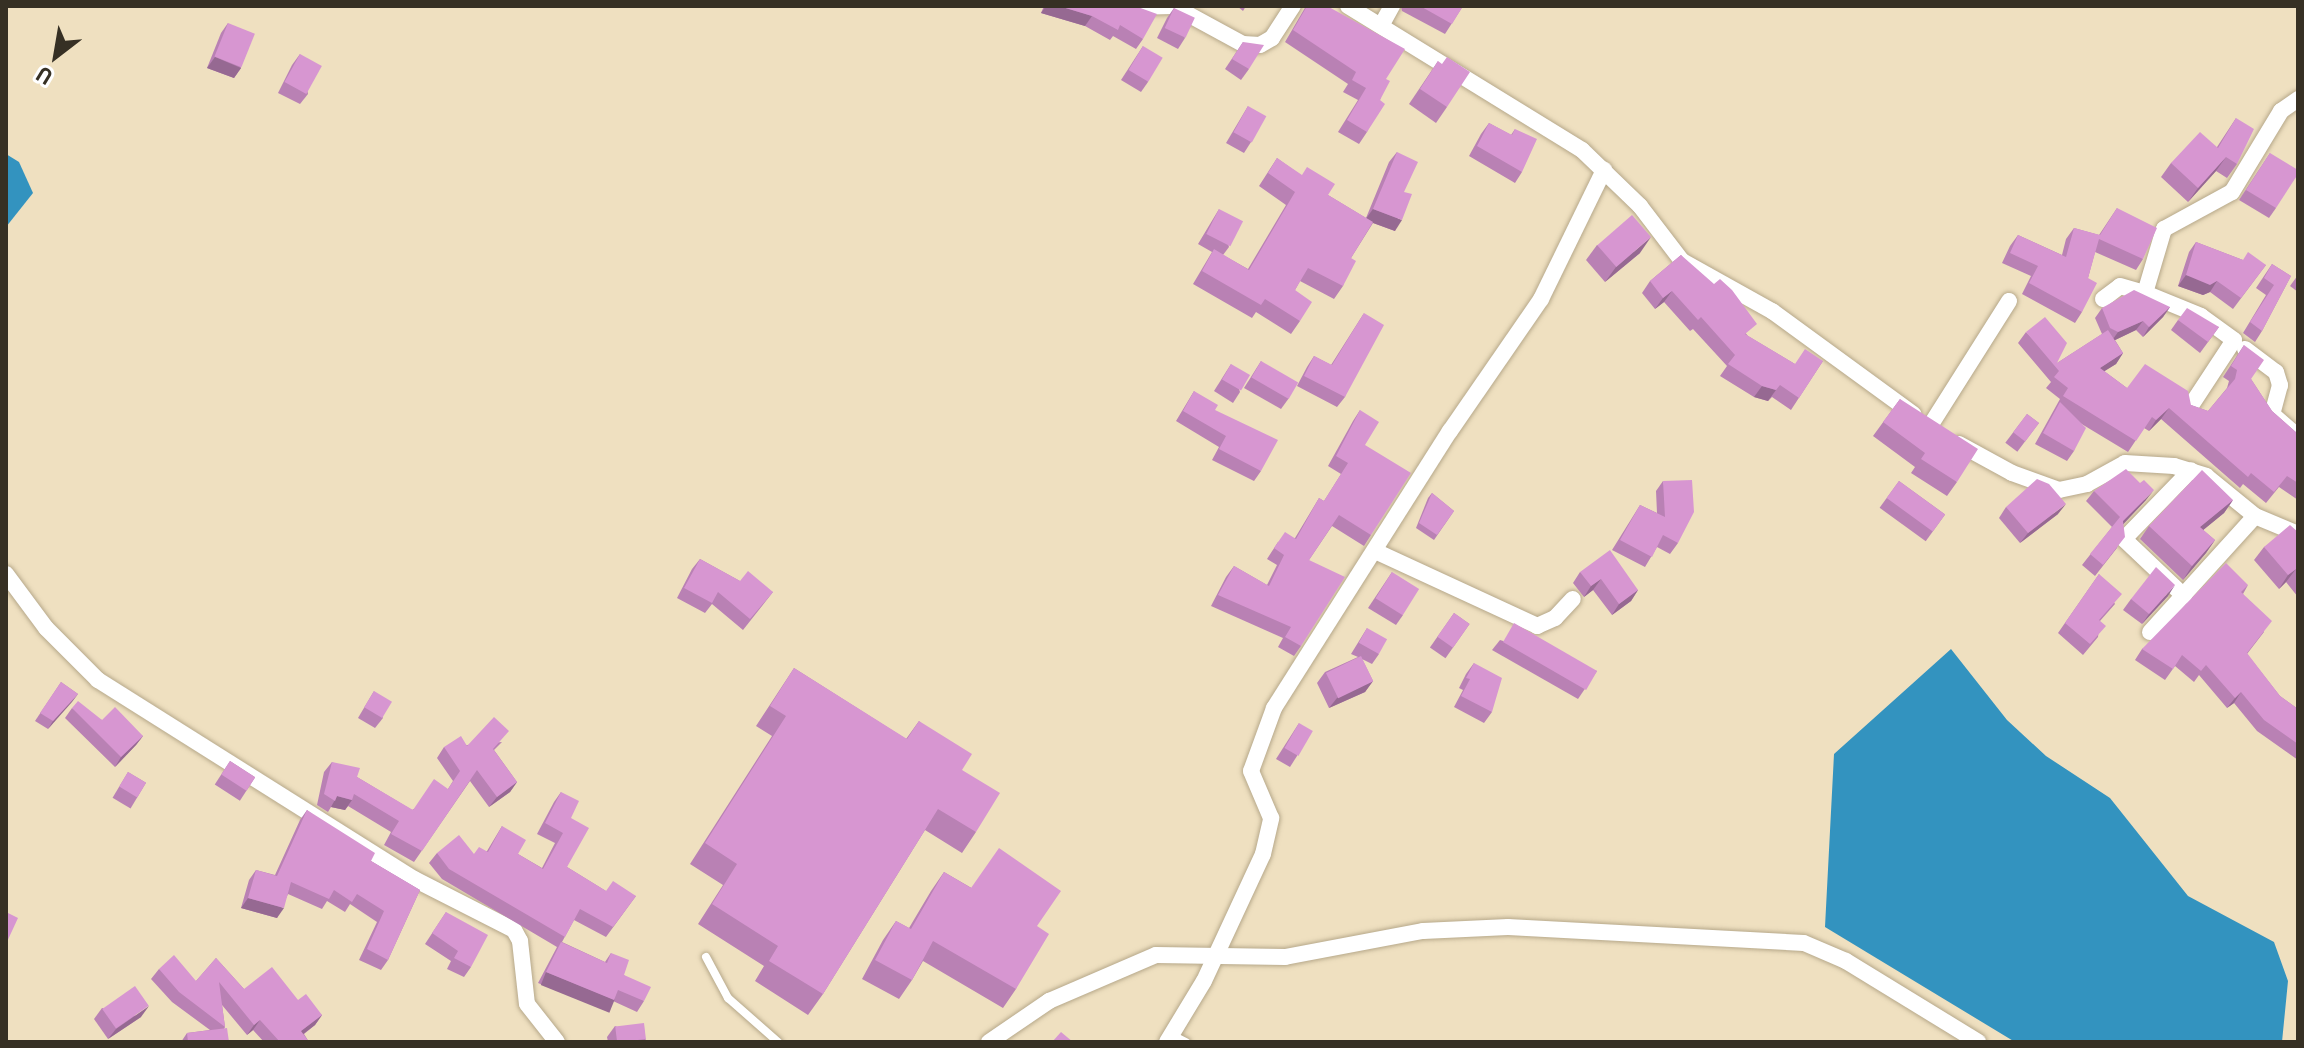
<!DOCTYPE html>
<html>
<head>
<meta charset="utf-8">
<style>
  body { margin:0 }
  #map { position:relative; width:2304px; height:1048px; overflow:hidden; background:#efe0c0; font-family:Barlow,sans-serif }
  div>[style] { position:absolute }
  .water>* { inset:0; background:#3393bf }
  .roads { filter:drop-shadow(0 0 2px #b6a88a) drop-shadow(0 0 2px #b6a88a) }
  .service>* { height:8px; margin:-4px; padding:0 4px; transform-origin:4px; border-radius:4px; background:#fff }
  .minor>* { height:16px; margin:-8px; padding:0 8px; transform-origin:8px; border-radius:8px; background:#fff }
  .wall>* { inset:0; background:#b981b4; transform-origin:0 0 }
  .shaded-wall>* { inset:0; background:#966992; transform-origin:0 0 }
  .building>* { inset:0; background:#d796d1; transform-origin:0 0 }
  span { translate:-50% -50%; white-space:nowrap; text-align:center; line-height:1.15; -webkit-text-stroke:6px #fff; paint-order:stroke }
  .frame { position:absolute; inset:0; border:8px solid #363024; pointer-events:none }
  .north { position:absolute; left:16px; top:16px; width:80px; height:80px; -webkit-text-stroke:6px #fff; paint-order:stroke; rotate:211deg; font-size:22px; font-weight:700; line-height:32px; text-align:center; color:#363024 }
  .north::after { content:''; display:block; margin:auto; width:28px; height:36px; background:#363024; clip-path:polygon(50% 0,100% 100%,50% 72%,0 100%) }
</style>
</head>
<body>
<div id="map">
  <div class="water">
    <div style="clip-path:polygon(6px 154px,19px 162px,33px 193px,6px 227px)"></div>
    <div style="clip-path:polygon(1951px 649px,2007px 720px,2046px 756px,2110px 798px,2188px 896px,2274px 942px,2288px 981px,2282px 1042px,2015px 1042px,1825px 927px,1834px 754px)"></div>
  </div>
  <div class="roads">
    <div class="service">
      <div style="left:706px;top:957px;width:47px;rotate:61.8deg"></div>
      <div style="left:728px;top:998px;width:67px;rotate:41.3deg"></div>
      <div style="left:1172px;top:1035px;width:16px;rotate:27deg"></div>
    </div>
    <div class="minor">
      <div style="left:1173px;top:6px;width:80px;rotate:28.5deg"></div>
      <div style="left:1243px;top:44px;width:17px;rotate:3deg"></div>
      <div style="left:1260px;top:45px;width:14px;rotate:-30deg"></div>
      <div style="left:1272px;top:38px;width:38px;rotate:-57deg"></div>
      <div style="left:1348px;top:6px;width:275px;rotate:31.6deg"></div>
      <div style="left:1582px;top:150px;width:81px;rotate:44deg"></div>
      <div style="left:1640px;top:206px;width:69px;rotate:52.6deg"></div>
      <div style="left:1682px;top:261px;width:103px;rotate:29.1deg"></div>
      <div style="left:1772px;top:311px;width:175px;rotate:36.1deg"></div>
      <div style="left:1132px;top:7px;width:40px;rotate:-1.4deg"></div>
      <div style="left:1382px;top:24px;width:21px;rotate:-61deg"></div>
      <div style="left:2103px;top:299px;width:21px;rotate:-37deg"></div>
      <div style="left:2120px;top:286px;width:26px;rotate:16deg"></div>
      <div style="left:2245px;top:349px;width:39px;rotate:37deg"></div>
      <div style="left:2276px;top:372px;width:14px;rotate:73deg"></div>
      <div style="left:2280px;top:385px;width:30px;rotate:105deg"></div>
      <div style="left:2272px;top:414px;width:35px;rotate:41deg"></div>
      <div style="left:2190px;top:407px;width:80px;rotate:-56.7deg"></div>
      <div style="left:2234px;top:340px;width:41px;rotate:-144deg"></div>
      <div style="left:2201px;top:316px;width:61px;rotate:-157.7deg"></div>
      <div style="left:2145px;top:293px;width:67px;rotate:-73.5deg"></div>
      <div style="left:2164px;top:229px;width:77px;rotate:-28.6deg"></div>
      <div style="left:2232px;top:192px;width:95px;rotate:-58.8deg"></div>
      <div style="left:2281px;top:111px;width:21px;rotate:-35deg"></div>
      <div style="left:1930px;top:426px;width:148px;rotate:-57.7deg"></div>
      <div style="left:1959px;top:444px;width:60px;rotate:28.7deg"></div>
      <div style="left:2012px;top:473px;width:50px;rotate:19.9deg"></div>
      <div style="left:2059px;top:490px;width:29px;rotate:-12deg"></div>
      <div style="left:2087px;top:484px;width:43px;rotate:-28.9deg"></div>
      <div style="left:2125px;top:463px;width:49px;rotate:3.5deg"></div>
      <div style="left:2174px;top:466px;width:34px;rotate:17deg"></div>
      <div style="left:2206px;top:476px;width:63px;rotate:39.2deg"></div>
      <div style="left:2255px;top:516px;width:47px;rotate:22.7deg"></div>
      <div style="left:1375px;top:551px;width:179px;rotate:24.8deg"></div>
      <div style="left:1537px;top:626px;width:20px;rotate:-24deg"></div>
      <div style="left:1555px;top:618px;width:26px;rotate:-47deg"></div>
      <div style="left:6px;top:574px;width:67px;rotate:53.5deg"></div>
      <div style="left:46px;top:628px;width:74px;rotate:45deg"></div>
      <div style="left:98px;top:680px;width:373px;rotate:32.2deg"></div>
      <div style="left:414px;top:879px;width:112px;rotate:27deg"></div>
      <div style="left:514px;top:930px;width:13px;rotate:61deg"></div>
      <div style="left:520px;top:941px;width:63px;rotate:83.7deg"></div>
      <div style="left:527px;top:1004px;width:48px;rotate:51.7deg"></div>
      <div style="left:2184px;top:596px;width:83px;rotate:-136.5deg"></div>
      <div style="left:2124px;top:539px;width:96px;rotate:-45.8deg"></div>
      <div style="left:2150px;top:632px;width:156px;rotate:-47.8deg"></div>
      <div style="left:989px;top:1042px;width:73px;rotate:-34.3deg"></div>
      <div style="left:1049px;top:1001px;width:116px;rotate:-23.3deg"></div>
      <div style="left:1156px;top:955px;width:129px;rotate:0.9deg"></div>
      <div style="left:1285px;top:957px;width:140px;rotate:-10.7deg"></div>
      <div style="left:1423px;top:931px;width:85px;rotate:-2.7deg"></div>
      <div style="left:1508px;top:927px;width:296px;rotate:3.1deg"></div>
      <div style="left:1804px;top:943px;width:46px;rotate:23.2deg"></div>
      <div style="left:1846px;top:961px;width:155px;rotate:31.5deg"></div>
      <div style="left:1167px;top:1042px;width:71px;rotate:-58.8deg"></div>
      <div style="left:1204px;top:981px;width:140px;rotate:-65.1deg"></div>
      <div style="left:1263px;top:854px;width:37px;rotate:-77deg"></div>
      <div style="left:1271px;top:818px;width:51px;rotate:-113.1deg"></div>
      <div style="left:1251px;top:771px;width:67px;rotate:-69.9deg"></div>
      <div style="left:1274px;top:708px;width:328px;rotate:-57.6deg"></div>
      <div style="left:1450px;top:431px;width:160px;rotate:-55.4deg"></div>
      <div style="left:1541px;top:299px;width:144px;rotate:-64deg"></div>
    </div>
  </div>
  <div class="wall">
    <div style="clip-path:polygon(1044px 6px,1135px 6px,1143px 39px,1136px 49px,1113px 36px,1110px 40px,1085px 26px,1041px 13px)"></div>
    <div style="clip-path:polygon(1237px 6px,1246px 6px,1243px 11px)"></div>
    <div style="clip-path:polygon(1306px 6px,1327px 6px,1386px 79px,1380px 100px,1367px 132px,1359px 144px,1338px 132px,1358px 100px,1343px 92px,1348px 84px,1285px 42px)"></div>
    <div style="clip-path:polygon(1401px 6px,1463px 6px,1445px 34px,1402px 11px)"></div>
    <div style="clip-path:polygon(1174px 8px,1185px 38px,1178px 49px,1157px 38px,1167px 18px)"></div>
    <div style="clip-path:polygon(228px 23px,241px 68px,234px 78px,207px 68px,221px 33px)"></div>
    <div style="clip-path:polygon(1243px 42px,1249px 69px,1241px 80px,1225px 69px)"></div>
    <div style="clip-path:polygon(1143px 46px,1148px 82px,1141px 92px,1121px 80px)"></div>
    <div style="clip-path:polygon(300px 54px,308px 94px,300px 104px,278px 93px,292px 65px)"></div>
    <div style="clip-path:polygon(1438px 61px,1447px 107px,1436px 123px,1409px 104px)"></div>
    <div style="clip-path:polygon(1248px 106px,1251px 142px,1244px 153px,1226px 143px)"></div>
    <div style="clip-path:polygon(2236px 118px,2237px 164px,2227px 178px,2216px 171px,2188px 202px,2161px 177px,2171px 163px,2217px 147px)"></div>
    <div style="clip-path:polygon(1489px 123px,1511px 135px,1515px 129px,1522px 172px,1515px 183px,1469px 156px,1481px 134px)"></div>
    <div style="clip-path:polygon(1397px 152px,1404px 192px,1395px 231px,1373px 223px,1351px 258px,1343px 286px,1334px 299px,1300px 281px,1295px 290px,1300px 321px,1291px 334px,1256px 312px,1252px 318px,1193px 284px,1212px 252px,1198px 244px,1219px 209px,1229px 247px,1223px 255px,1248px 269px,1286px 205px,1259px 186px,1277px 158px,1328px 195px,1366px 218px,1389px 162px)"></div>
    <div style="clip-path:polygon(2270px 153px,2276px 208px,2269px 218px,2239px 200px)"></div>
    <div style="clip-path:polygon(2117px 208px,2143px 259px,2136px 270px,2095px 252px,2088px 278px,2082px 312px,2075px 323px,2022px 294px,2031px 276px,2002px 263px,2010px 246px,2018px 235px,2062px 255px,2066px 239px,2074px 228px,2099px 235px)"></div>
    <div style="clip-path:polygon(2196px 242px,2243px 260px,2266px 265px,2233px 309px,2210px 292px,2203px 295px,2178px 286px,2189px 252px)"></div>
    <div style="clip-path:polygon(1597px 245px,1640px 253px,1605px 282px,1586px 260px)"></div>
    <div style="clip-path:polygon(1681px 255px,1748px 336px,1795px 364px,1823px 361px,1791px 410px,1772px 397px,1768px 401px,1754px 397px,1720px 376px,1727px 366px,1693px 329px,1690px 331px,1664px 302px,1655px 309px,1642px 293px,1650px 281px)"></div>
    <div style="clip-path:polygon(2272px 264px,2291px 276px,2262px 331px,2255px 342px,2243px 333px,2266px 295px,2256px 288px)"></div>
    <div style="clip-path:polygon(2298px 275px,2298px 292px,2290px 286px)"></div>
    <div style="clip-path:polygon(2170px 307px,2163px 317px,2143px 337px,2136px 330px,2115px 340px,2123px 353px,2116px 364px,2104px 371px,2127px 388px,2191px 405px,2208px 411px,2227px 388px,2229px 381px,2223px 377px,2244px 345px,2251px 379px,2272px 411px,2298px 434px,2298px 500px,2279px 487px,2266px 503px,2243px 484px,2240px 488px,2161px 419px,2149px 431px,2144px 428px,2128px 452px,2080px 423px,2074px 451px,2067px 461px,2035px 444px,2060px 399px,2046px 388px,2051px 382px,2018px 343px,2026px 332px,2057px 363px,2102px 334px,2095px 318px,2102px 308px)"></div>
    <div style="clip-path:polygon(1364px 313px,1345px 397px,1337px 407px,1297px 386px,1307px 367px,1314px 356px,1331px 365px)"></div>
    <div style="clip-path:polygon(2178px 320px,2219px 327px,2200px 353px,2171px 330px)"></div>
    <div style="clip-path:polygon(1261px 361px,1289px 398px,1281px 409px,1244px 388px)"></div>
    <div style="clip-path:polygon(1231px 364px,1240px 392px,1233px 403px,1214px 391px)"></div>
    <div style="clip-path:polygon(1194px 391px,1261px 471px,1254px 481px,1212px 460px,1219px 447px,1176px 421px)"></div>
    <div style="clip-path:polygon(1900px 399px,1957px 482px,1947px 496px,1911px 473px,1915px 467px,1873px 436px)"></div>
    <div style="clip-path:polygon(1360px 410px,1365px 445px,1371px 535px,1364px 546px,1332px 526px,1309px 560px,1301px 646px,1294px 656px,1278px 647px,1283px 638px,1211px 606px,1226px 577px,1234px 566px,1267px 585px,1277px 565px,1267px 559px,1278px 542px,1295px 538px,1319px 498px,1324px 501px,1341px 474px,1328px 466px,1353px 421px)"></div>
    <div style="left:2027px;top:414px;width:15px;height:36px;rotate:37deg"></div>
    <div style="clip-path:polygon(1663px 481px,1678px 543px,1670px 554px,1657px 547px,1645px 567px,1612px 550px,1640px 505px,1657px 513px,1656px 491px)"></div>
    <div style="left:1899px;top:481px;width:57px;height:33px;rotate:36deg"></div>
    <div style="clip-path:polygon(2094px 491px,2146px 500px,2123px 524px,2117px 548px,2095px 576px,2082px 565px,2112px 527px,2086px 501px)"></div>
    <div style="clip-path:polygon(1432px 493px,1454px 511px,1434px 540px,1416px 528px,1428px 498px)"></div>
    <div style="clip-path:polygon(2233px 500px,2224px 513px,2203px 530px,2215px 540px,2206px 553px,2183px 580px,2140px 539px,2149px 526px)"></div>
    <div style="clip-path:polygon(2006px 507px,2058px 514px,2020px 543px,1999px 518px)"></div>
    <div style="clip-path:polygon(2298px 532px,2298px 597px,2286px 582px,2279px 589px,2254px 560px,2264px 547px)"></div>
    <div style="clip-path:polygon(700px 559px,740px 581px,773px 592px,743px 630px,712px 604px,705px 613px,677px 598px,692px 569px)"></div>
    <div style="clip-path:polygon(1392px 572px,1403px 615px,1396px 625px,1368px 608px)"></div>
    <div style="clip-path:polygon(1580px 572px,1638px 590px,1631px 601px,1612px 615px,1593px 590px,1584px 597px,1573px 583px)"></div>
    <div style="clip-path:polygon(2099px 574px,2115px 604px,2100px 621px,2098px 637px,2083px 655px,2058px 633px)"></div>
    <div style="clip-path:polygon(2248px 585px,2243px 594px,2264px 632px,2247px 654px,2280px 696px,2298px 709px,2298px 760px,2257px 731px,2234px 703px,2227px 708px,2199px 675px,2194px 682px,2175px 666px,2165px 680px,2135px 660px,2142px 649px)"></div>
    <div style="clip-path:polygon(2168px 596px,2142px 624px,2123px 610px,2131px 599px)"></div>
    <div style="left:1454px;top:613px;width:19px;height:42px;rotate:35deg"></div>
    <div style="clip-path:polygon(1367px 628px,1379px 654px,1372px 664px,1362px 659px,1373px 681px,1365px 692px,1329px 708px,1317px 683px,1325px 672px,1358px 657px,1351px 654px)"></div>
    <div style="clip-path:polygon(1500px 640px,1597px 671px,1578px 699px,1492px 650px)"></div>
    <div style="clip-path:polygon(1474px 663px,1492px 712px,1484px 723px,1454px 707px,1463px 690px,1459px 688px,1466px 674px)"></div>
    <div style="clip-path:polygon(794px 668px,906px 739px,919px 721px,962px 770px,976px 832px,962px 853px,925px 830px,823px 994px,808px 1015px,755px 981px,764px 966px,698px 924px,723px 885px,690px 864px,772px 736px,756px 726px)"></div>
    <div style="clip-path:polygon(61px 682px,78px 694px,48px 729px,35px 721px)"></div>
    <div style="clip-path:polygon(374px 691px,383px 718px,375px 728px,358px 718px)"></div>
    <div style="clip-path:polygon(72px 708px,102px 720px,143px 736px,136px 745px,115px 767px,65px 718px)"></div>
    <div style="clip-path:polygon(1299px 723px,1297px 756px,1290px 767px,1276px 759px)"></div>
    <div style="clip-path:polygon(502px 742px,494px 750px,517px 782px,510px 792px,489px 807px,470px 781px,414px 862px,384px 845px,391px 832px,348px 806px,345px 810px,331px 807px,328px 812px,317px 805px,324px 772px,332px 762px,412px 810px,448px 789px,453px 781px,437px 758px,444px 747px)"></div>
    <div style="left:230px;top:761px;width:30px;height:28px;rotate:33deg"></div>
    <div style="left:128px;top:772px;width:21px;height:30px;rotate:31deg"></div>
    <div style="clip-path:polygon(561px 792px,571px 818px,567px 867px,606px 891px,636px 896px,606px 937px,574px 920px,562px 942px,605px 962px,611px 953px,624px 975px,644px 1001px,637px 1012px,613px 1001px,607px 1011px,538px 983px,557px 947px,442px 879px,429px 863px,437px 853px,474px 854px,487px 851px,502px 826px,518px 854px,542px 868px,555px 843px,537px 834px,554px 802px)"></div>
    <div style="clip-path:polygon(307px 810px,371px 861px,420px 890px,388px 960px,381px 970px,359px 960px,377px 922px,350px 904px,345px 912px,327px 901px,322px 909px,288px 894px,277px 918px,241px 908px,249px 880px,256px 870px,275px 875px,300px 820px)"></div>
    <div style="clip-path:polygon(944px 872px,1037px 926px,1016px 989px,1003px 1008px,923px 961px,912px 980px,899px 999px,862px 979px,883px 940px,896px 921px,909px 928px,931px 891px)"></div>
    <div style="clip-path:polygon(446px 912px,471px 967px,464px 977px,447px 969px,451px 961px,425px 944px)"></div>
    <div style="clip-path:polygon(216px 958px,244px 989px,298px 1000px,322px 1015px,315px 1025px,304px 1034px,309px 1042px,264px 1042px,253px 1030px,247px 1035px,222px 1005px,225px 1027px,224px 1029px,229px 1042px,181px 1042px,187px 1033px,210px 1030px,172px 1002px,151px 979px,159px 969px,196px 981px)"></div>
    <div style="clip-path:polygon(102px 1008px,141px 1017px,108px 1039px,94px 1019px)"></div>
    <div style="clip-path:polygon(615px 1026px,646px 1039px,644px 1042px,608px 1042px,607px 1037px)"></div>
  </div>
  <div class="shaded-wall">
    <div style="clip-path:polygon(1046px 6px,1059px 6px,1092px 16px,1085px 26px,1041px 13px)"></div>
    <div style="clip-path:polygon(215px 57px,241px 68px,234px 78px,207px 68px)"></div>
    <div style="clip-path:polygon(2226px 157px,2216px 171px,2188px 202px,2198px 188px)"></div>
    <div style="clip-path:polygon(1373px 209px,1402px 220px,1395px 231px,1365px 220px)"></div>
    <div style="clip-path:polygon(1651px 237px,1640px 253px,1605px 282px,1616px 267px)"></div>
    <div style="clip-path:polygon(2186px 275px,2217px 281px,2210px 292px,2203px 295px,2178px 286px)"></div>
    <div style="clip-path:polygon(1672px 291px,1664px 302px,1655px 309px,1663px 298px)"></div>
    <div style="clip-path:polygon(2170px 307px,2163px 317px,2143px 337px,2149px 327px)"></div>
    <div style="clip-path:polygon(2143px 321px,2136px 330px,2111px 342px,2118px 332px)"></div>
    <div style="clip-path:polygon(2123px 353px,2116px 364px,2092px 379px,2100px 368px)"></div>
    <div style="clip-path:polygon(1762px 386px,1776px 390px,1768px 401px,1754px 397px)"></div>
    <div style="clip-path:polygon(2169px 408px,2161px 419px,2149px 431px,2156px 420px)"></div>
    <div style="clip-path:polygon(2154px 490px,2146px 500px,2116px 532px,2123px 521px)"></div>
    <div style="clip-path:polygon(2233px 500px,2224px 513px,2191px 540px,2200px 527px)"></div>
    <div style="clip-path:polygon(2066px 504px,2058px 514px,2020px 543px,2028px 533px)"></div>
    <div style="clip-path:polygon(2215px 540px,2206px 553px,2183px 580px,2192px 566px)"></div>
    <div style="clip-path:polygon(2296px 569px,2286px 582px,2279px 589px,2288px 575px)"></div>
    <div style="clip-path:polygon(1601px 579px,1593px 590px,1584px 597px,1591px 586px)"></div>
    <div style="clip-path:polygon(2175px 585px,2168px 596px,2142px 624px,2149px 614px)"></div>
    <div style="clip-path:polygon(1638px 590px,1631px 601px,1612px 615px,1619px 604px)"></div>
    <div style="clip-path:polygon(1373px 681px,1365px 692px,1329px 708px,1337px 698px)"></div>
    <div style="clip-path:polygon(2241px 692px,2234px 703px,2227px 708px,2235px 698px)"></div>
    <div style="clip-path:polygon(78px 694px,72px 702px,48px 729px,53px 721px)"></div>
    <div style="clip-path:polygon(143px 736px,136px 745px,115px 767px,121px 757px)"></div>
    <div style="clip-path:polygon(517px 782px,510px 792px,489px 807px,497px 797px)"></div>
    <div style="clip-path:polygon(337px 796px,352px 800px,345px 810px,331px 807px)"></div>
    <div style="clip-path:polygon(248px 898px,284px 908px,277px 918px,241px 908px)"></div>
    <div style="left:546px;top:972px;width:74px;height:14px;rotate:22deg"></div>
    <div style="clip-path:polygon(149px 1006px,141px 1017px,108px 1039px,116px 1029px)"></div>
    <div style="clip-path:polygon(322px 1015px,315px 1025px,294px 1041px,301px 1031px)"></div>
    <div style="clip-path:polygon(260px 1020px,253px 1030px,247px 1035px,254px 1025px)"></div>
  </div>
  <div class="building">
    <div style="clip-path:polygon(1059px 6px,1135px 6px,1157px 14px,1143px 39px,1120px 25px,1118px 30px,1092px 16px)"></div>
    <div style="clip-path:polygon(1307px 6px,1327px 6px,1405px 49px,1386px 79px,1390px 81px,1380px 100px,1385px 104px,1367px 132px,1347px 120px,1366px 88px,1352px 80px,1356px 72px,1293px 30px)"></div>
    <div style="clip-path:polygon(1420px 6px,1463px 6px,1452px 24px)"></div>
    <div style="left:1174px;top:8px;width:23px;height:22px;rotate:25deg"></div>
    <div style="left:228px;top:23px;width:29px;height:36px;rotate:22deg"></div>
    <div style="clip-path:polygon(1243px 42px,1264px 45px,1249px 69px,1232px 59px)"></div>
    <div style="left:1143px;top:46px;width:23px;height:28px;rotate:31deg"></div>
    <div style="left:300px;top:54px;width:25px;height:32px;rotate:29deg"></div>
    <div style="clip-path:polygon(1447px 57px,1470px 72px,1447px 107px,1420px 89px,1438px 61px,1442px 64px)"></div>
    <div style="left:1248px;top:106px;width:21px;height:30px;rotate:29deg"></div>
    <div style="clip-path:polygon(2236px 118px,2254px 129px,2237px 164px,2226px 157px,2198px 188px,2171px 163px,2200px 132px,2218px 148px)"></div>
    <div style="clip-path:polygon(1489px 123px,1512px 135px,1515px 129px,1537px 139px,1522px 172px,1477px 146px)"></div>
    <div style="clip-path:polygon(1397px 152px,1418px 162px,1404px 192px,1412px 194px,1402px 220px,1373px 209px)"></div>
    <div style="clip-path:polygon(2270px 153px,2298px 170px,2298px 174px,2276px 208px,2246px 190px)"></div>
    <div style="clip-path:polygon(1277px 158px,1302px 175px,1307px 167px,1335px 184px,1328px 195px,1373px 222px,1351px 258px,1356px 261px,1343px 286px,1308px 268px,1295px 290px,1312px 302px,1300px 321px,1265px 299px,1261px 305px,1202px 271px,1214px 249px,1249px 270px,1295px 192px,1268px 173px)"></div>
    <div style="clip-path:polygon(2117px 208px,2157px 228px,2143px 259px,2099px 239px,2088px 278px,2097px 283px,2082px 312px,2029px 283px,2038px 266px,2010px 253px,2018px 235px,2066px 257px,2074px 228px,2100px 235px)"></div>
    <div style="left:1219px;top:209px;width:27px;height:28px;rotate:27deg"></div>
    <div style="left:1632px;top:215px;width:29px;height:46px;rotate:49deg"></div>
    <div style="clip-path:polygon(2196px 242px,2243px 260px,2248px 252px,2266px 265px,2241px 298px,2217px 281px,2210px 285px,2186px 275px)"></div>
    <div style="clip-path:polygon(1681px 255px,1714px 284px,1720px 279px,1732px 290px,1757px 324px,1745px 334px,1795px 364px,1805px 349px,1823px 361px,1799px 398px,1780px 385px,1776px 390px,1762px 386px,1728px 364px,1735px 355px,1701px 317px,1698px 320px,1672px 291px,1663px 298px,1650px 281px)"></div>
    <div style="clip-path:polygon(2272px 264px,2291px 276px,2262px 331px,2250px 322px,2274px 285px,2264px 278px)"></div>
    <div style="clip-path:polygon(2134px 290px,2170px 307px,2149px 327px,2143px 321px,2118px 332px,2110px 328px,2102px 308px)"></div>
    <div style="clip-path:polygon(2187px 308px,2219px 327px,2208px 342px,2178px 320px)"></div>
    <div style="clip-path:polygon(1364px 313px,1384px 325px,1345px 397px,1304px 376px,1314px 356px,1332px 365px)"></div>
    <div style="clip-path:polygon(2045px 317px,2067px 343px,2057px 363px,2108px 330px,2123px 353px,2100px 368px,2127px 388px,2145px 364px,2188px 391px,2191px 405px,2208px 411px,2235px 379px,2237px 370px,2231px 366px,2244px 345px,2264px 360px,2251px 379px,2272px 411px,2298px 434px,2298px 483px,2287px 476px,2274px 492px,2251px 473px,2248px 477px,2169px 408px,2156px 420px,2152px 417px,2136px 441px,2063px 396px,2068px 388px,2054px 377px,2059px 371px,2026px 332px)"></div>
    <div style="left:1261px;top:361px;width:43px;height:19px;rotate:30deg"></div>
    <div style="left:1231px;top:364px;width:22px;height:18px;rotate:30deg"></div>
    <div style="clip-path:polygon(1194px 391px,1218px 405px,1215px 410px,1278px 440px,1261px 471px,1219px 449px,1226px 436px,1183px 411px)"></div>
    <div style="clip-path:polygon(1900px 399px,1978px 449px,1957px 482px,1921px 459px,1925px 453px,1883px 422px)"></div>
    <div style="clip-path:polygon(2060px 402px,2086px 428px,2074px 451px,2043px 433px)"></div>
    <div style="clip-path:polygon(1360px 410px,1379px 422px,1365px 445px,1411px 473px,1371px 535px,1339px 515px,1309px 560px,1345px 577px,1301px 646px,1285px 637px,1291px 627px,1218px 595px,1234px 566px,1269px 586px,1284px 555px,1274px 548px,1285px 532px,1296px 539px,1319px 498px,1324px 501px,1348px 463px,1336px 456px)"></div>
    <div style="left:2027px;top:414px;width:15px;height:23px;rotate:37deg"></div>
    <div style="clip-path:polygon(2126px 469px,2140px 483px,2144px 480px,2154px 490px,2123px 521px,2125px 537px,2103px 565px,2090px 554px,2120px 517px,2094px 491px)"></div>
    <div style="clip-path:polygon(2202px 470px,2233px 500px,2200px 527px,2215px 540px,2192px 566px,2149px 526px)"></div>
    <div style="clip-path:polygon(2037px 479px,2049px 484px,2066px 504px,2028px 533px,2006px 507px)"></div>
    <div style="clip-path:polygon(1692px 480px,1694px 512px,1678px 543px,1663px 535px,1652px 557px,1620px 540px,1640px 505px,1665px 517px,1663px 481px)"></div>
    <div style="left:1899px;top:481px;width:57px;height:21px;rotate:36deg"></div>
    <div style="clip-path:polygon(1432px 493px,1454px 511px,1437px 535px,1419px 523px)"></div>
    <div style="clip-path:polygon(2290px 525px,2298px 532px,2298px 571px,2296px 569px,2288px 575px,2264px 547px)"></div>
    <div style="clip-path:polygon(1610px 550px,1638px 590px,1619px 604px,1601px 579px,1591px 586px,1580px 572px)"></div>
    <div style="clip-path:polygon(700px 559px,740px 581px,748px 571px,773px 592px,750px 619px,718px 592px,712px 603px,684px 588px)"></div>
    <div style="clip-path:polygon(2226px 563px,2248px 585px,2241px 592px,2272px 621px,2247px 653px,2280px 696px,2298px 709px,2298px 744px,2264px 720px,2241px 692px,2235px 698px,2206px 665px,2201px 671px,2182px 655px,2173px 669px,2142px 649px)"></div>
    <div style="clip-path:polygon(2156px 567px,2175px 585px,2149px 614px,2131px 599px)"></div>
    <div style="left:1392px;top:572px;width:32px;height:31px;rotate:32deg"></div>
    <div style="clip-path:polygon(2099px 574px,2122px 594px,2099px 620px,2106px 626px,2090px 644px,2065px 623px)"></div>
    <div style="left:1454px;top:613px;width:19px;height:29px;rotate:35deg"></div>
    <div style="left:1514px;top:623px;width:96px;height:22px;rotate:30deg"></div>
    <div style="left:1367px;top:628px;width:23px;height:17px;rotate:29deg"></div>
    <div style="left:1361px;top:656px;width:28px;height:39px;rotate:64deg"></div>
    <div style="clip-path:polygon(1474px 663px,1502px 678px,1492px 712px,1461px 696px,1470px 679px,1466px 678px)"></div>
    <div style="clip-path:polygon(794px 668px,907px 739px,919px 721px,972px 754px,962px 770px,1000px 793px,976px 832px,938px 809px,823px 994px,769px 961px,778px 946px,712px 904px,737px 864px,705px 843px,786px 716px,770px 706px)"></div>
    <div style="clip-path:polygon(61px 682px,78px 694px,53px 721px,40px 713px)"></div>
    <div style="left:374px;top:691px;width:21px;height:19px;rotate:31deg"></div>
    <div style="clip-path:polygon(78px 701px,102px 720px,115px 707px,143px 736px,121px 757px,72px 708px)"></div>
    <div style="clip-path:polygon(494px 717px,509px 731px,493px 749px,517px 782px,497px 797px,477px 770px,422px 851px,391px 834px,399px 821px,354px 794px,352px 800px,337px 796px,335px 801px,324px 794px,332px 762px,360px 768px,357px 777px,413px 810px,434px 779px,448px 789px,460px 771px,444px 747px,461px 736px,467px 746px)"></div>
    <div style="left:1299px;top:723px;width:16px;height:29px;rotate:30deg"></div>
    <div style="left:230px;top:761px;width:30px;height:16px;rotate:33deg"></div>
    <div style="left:128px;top:772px;width:21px;height:17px;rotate:31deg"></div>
    <div style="clip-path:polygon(561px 792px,579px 801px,571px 818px,589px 828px,567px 867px,606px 891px,613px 881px,636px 896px,613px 927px,580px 909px,565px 937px,449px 869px,437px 853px,459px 835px,474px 854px,479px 847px,488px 852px,502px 826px,526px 840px,518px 854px,543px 869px,563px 833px,545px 823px)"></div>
    <div style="clip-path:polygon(307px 810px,375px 853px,371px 861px,420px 890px,388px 960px,367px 949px,384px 911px,357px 894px,352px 902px,334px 890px,329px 899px,291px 882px,284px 908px,248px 898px,256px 870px,277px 876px)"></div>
    <div style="clip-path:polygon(999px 848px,1061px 891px,1037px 926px,1049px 934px,1016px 989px,933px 941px,912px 980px,875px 960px,896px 921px,911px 929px,944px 872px,971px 888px)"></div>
    <div style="clip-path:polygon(6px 912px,18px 918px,6px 944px)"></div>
    <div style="clip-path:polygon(446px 912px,488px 935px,471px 967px,454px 958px,458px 951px,432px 933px)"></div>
    <div style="clip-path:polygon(561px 942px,607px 963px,611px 953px,629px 960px,624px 975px,651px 987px,644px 1001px,618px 990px,614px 1000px,546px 972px)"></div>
    <div style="clip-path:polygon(174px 955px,196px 981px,216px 958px,244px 989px,272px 967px,298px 1000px,306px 994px,322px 1015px,301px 1031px,309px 1042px,280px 1042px,260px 1020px,254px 1025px,219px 982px,225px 1027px,179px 992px,159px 969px)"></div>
    <div style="left:135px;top:986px;width:24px;height:40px;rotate:55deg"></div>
    <div style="left:644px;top:1023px;width:16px;height:29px;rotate:83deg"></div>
    <div style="clip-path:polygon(227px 1028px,229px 1042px,188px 1042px,187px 1033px)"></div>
    <div style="clip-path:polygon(1061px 1032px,1073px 1042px,1052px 1042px)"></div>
  </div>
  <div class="frame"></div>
  <div class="north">U</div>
</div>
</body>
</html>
